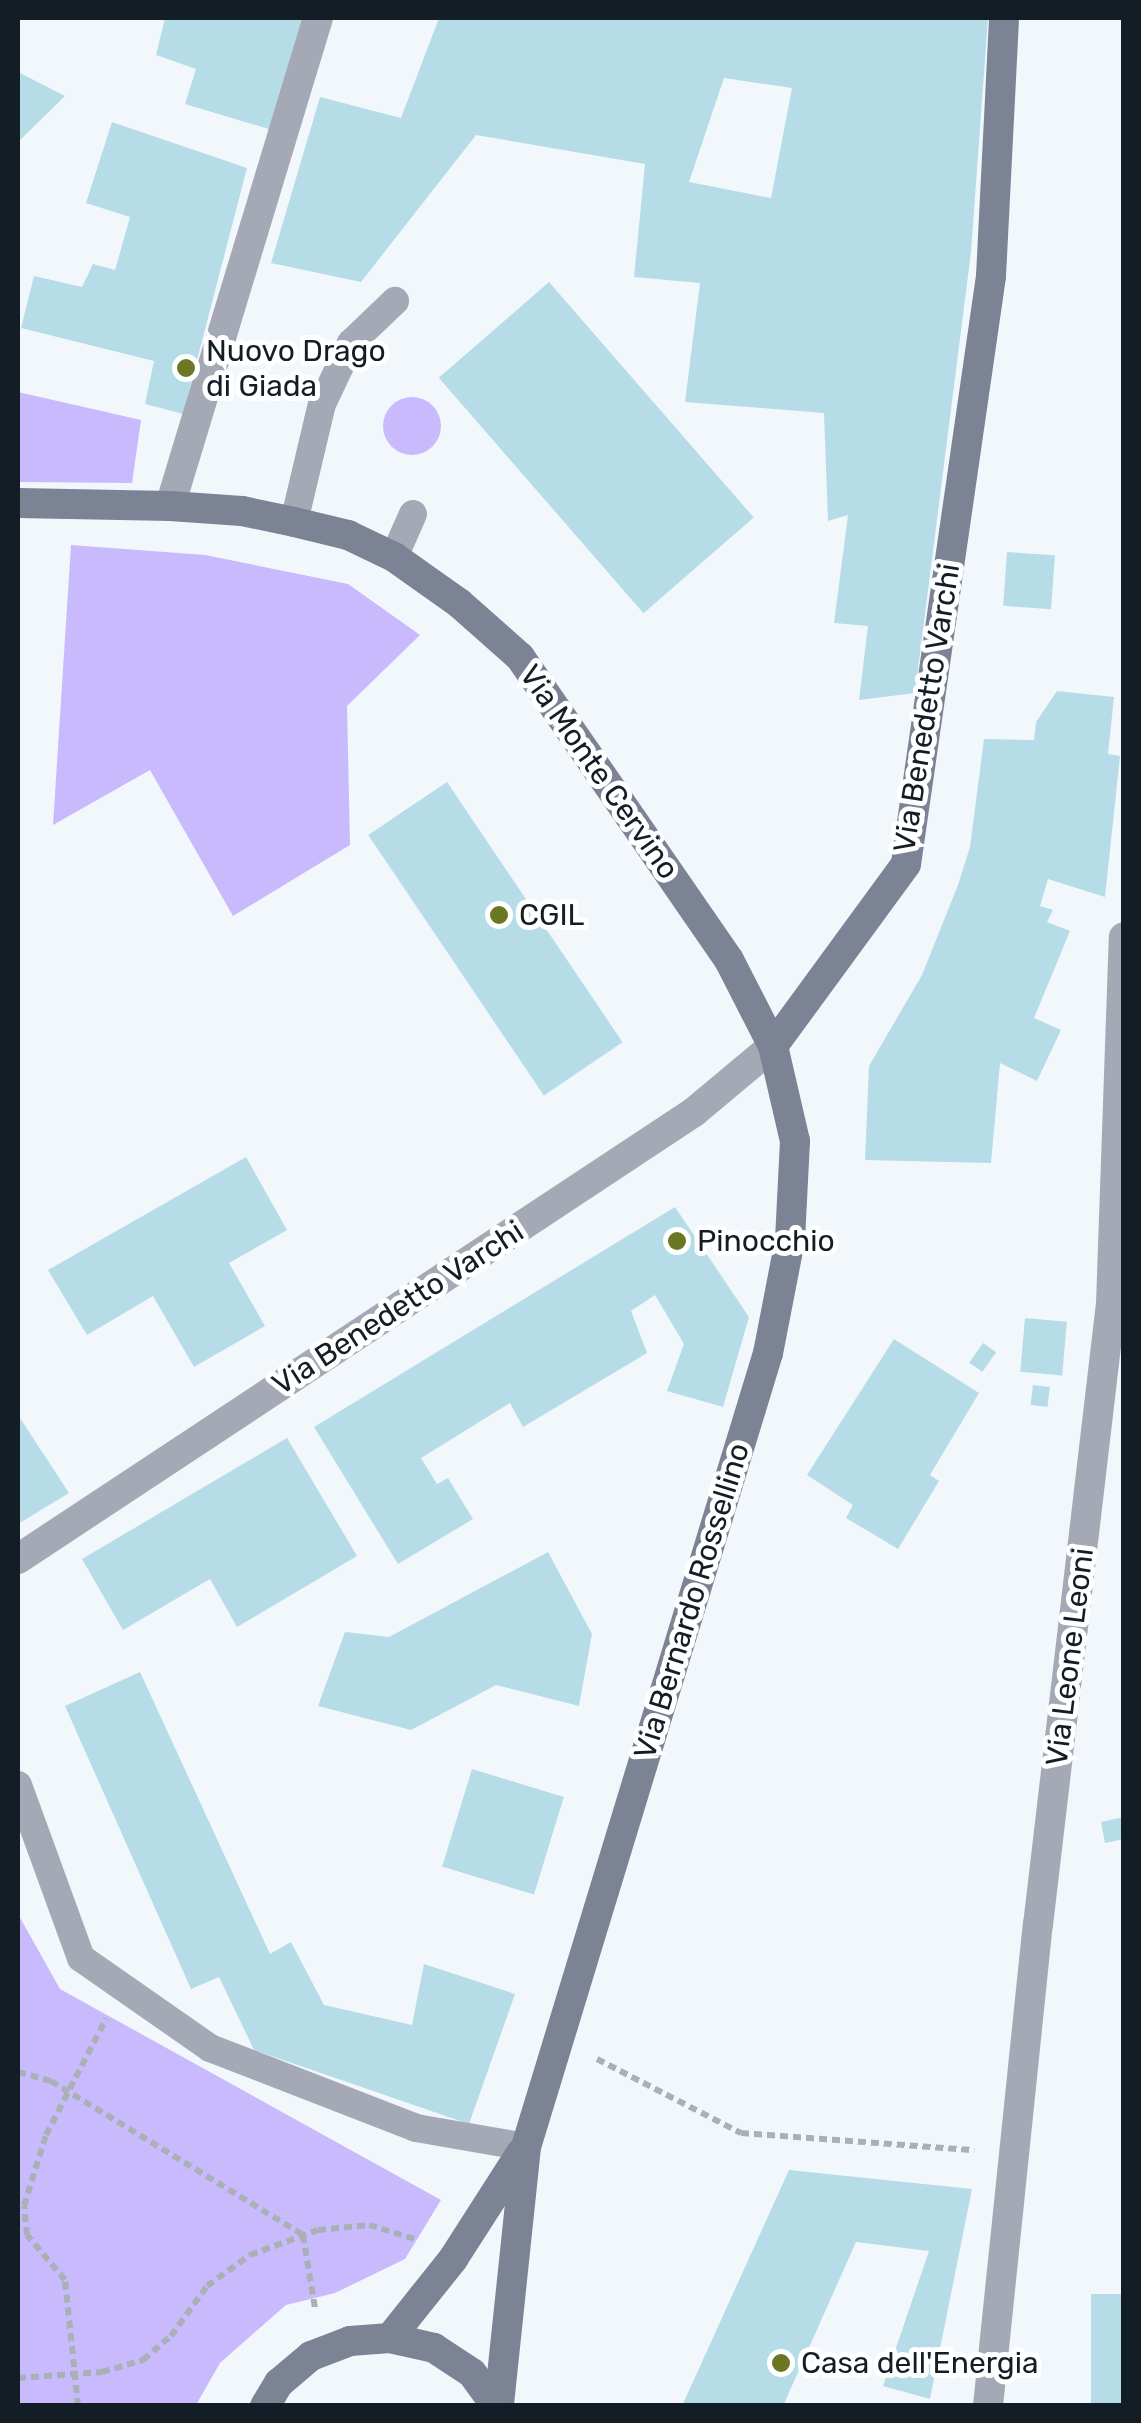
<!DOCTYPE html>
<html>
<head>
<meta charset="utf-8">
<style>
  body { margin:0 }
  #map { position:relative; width:1141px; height:2423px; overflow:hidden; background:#f2f7fc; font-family:Rubik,sans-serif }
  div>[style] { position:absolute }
  .green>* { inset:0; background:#c8bafc }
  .round { border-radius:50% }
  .building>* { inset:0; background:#b6dce7; transform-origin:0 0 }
  .path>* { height:6px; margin-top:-3px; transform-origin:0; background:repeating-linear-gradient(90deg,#a9b0b6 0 8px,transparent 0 13px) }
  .lane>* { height:28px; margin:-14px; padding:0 14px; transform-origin:14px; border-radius:14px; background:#a4a9b5 }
  .street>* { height:30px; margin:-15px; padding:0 15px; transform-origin:15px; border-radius:15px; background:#a4a9b5 }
  .secondary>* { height:30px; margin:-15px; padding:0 15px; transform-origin:15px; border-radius:15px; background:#7c8395 }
  .dots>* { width:28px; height:28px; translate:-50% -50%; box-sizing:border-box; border:5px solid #fff; border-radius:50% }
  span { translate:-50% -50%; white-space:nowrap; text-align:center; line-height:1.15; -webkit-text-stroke:10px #fff; paint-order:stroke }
  .poi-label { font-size:30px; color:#131d25 }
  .left { translate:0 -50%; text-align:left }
  .street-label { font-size:30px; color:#131d25 }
  .frame { position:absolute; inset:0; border:20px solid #131d25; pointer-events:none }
</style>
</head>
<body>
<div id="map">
  <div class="green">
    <div style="clip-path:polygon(18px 392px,141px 420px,132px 483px,18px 482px)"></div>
    <div class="round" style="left:383px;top:397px;width:58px;height:58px"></div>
    <div style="clip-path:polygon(71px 545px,205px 555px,348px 584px,420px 635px,347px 706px,350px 845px,233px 916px,150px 770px,53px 825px)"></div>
    <div style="clip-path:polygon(18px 1914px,60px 1989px,441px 2200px,405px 2259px,335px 2293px,286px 2305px,220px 2363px,196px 2405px,18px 2405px)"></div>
  </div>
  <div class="building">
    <div style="clip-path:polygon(165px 18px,306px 18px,272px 130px,185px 104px,196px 69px,156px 55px)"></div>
    <div style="clip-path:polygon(evenodd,439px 18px,988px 18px,971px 252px,915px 693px,859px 700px,868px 626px,834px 623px,848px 515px,828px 521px,824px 413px,685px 402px,700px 283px,634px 277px,645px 164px,476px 135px,361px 282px,271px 263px,320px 97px,401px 118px,439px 18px,724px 78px,792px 88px,771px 198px,689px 182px,724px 78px)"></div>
    <div style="clip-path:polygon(18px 72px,65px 96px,18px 142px)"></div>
    <div style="clip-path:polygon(112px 122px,247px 168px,183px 414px,145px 404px,154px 361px,21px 328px,34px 276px,82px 287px,93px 264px,115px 270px,130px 217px,86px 203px)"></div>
    <div style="left:549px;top:282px;width:312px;height:146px;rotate:49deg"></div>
    <div style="left:1007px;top:552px;width:48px;height:54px;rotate:4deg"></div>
    <div style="clip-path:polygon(1057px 691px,1114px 697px,1108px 754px,1120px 756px,1105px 897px,1048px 879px,1040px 906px,1053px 910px,1047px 922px,1070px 931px,1034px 1018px,1061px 1030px,1037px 1081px,1000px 1063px,991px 1163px,865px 1160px,869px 1066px,922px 975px,958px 885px,970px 847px,984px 739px,1034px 740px,1036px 722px)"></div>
    <div style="left:447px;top:782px;width:314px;height:95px;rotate:56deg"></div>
    <div style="clip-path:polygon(246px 1157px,287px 1230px,229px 1263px,265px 1326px,194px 1367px,153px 1296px,87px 1335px,48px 1270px)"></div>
    <div style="clip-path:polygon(675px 1207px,749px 1317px,723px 1407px,667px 1391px,684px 1344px,655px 1295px,631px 1311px,647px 1353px,523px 1427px,510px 1403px,421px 1458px,437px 1484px,448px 1478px,473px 1519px,398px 1564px,314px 1427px)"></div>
    <div style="left:1025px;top:1318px;width:42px;height:54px;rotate:5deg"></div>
    <div style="clip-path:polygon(894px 1339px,979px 1393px,930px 1475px,939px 1481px,898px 1549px,846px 1518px,853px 1505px,807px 1475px)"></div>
    <div style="left:983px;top:1343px;width:16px;height:24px;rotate:35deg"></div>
    <div style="left:1033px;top:1385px;width:17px;height:20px;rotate:7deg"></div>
    <div style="clip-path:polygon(18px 1415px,69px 1493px,18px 1524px)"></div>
    <div style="clip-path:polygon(287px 1438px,357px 1556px,237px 1627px,210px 1579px,123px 1630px,82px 1559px)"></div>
    <div style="clip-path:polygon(548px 1552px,592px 1634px,579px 1706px,496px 1685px,411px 1730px,318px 1706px,345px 1632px,389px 1637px)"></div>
    <div style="clip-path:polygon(140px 1672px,270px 1954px,291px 1942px,324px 2005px,412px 2025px,424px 1964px,515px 1994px,469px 2124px,254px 2050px,219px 1977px,191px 1989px,65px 1706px)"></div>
    <div style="left:472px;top:1769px;width:96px;height:102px;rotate:17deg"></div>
    <div style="clip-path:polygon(1124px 1817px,1124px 1839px,1105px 1843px,1101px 1822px)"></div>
    <div style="clip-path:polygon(789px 2170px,972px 2189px,930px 2399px,883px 2386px,929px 2251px,856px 2242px,783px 2406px,682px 2406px)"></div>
    <div style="left:1124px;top:2294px;width:112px;height:33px;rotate:90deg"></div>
  </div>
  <div class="path">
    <div style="left:597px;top:2059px;width:162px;rotate:27.2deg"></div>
    <div style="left:741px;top:2133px;width:234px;rotate:4.2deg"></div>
    <div style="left:18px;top:2072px;width:34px;rotate:15deg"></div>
    <div style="left:51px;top:2081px;width:295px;rotate:31.4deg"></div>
    <div style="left:303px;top:2235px;width:74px;rotate:80.7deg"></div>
    <div style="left:18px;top:2378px;width:84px;rotate:-4.1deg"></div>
    <div style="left:102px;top:2372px;width:43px;rotate:-16.3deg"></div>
    <div style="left:143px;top:2360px;width:37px;rotate:-41deg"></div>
    <div style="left:171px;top:2336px;width:62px;rotate:-54.2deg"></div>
    <div style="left:207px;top:2286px;width:53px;rotate:-35.8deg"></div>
    <div style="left:250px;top:2255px;width:72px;rotate:-20.2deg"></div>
    <div style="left:318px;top:2230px;width:51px;rotate:-5.6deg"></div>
    <div style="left:369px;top:2225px;width:51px;rotate:17deg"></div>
    <div style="left:78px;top:2406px;width:127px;rotate:-95.9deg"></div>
    <div style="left:65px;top:2280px;width:59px;rotate:-130.2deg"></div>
    <div style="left:27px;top:2235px;width:29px;rotate:-96deg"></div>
    <div style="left:24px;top:2206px;width:74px;rotate:-72.8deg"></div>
    <div style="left:46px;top:2135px;width:131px;rotate:-62.7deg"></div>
  </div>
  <div class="lane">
    <div style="left:294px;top:522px;width:121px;rotate:-76.7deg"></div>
    <div style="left:322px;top:404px;width:68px;rotate:-64.6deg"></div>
    <div style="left:351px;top:343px;width:61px;rotate:-43.7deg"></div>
    <div style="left:394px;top:557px;width:47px;rotate:-66.2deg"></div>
    <div style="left:18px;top:1785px;width:184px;rotate:70deg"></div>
    <div style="left:81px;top:1958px;width:157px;rotate:34.9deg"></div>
    <div style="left:210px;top:2048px;width:221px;rotate:21.2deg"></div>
    <div style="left:416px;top:2128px;width:112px;rotate:9.8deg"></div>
  </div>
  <div class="street">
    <div style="left:170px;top:506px;width:510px;rotate:-73.13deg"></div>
    <div style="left:18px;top:1559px;width:810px;rotate:-33.47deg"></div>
    <div style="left:694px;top:1112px;width:103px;rotate:-39.9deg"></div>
    <div style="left:988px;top:2406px;width:484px;rotate:-84.1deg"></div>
    <div style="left:1038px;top:1925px;width:625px;rotate:-83.3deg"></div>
    <div style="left:1111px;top:1304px;width:367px;rotate:-88deg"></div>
  </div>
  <div class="secondary">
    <div style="left:18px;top:503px;width:152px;rotate:1.1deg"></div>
    <div style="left:170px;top:506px;width:72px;rotate:4deg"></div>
    <div style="left:242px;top:511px;width:53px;rotate:11.9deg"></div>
    <div style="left:294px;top:522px;width:56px;rotate:13.5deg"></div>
    <div style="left:348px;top:535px;width:51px;rotate:25.6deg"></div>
    <div style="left:394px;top:557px;width:80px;rotate:35.3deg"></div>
    <div style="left:459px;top:603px;width:81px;rotate:41.5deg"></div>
    <div style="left:520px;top:657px;width:368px;rotate:55.4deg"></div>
    <div style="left:729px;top:960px;width:97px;rotate:62.9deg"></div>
    <div style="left:773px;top:1046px;width:98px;rotate:77deg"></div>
    <div style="left:795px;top:1141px;width:99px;rotate:92.9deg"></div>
    <div style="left:790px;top:1240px;width:115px;rotate:101deg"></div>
    <div style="left:768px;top:1353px;width:830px;rotate:106.95deg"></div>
    <div style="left:526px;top:2147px;width:260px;rotate:96deg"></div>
    <div style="left:773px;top:1046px;width:225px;rotate:-53.8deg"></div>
    <div style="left:906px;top:864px;width:594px;rotate:-81.77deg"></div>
    <div style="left:991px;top:276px;width:258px;rotate:-87.1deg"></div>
    <div style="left:390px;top:2338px;width:101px;rotate:-51.4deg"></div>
    <div style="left:453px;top:2259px;width:126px;rotate:-57.3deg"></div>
    <div style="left:265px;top:2406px;width:27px;rotate:-59deg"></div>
    <div style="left:279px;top:2383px;width:42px;rotate:-40.2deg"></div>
    <div style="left:311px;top:2356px;width:42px;rotate:-21deg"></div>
    <div style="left:350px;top:2341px;width:40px;rotate:-4.3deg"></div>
    <div style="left:390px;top:2338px;width:45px;rotate:12.8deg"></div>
    <div style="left:434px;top:2348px;width:45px;rotate:33.3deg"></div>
    <div style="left:472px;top:2373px;width:41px;rotate:54deg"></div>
  </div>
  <div class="dots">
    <div style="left:186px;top:368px;background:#6c7723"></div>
    <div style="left:499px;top:915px;background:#6c7723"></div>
    <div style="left:677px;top:1241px;background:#6c7723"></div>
    <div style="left:781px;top:2363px;background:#6c7723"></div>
  </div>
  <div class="poi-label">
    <span class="left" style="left:206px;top:368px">Nuovo Drago<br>di Giada</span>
    <span class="left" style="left:519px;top:915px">CGIL</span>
    <span class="left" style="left:697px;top:1241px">Pinocchio</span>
    <span class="left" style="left:801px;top:2363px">Casa dell'Energia</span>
  </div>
  <div class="street-label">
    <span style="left:927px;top:708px;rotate:-81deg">Via Benedetto Varchi</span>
    <span style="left:599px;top:772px;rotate:55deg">Via Monte Cervino</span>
    <span style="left:398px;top:1308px;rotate:-33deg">Via Benedetto Varchi</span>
    <span style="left:692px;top:1601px;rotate:-73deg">Via Bernardo Rossellino</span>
    <span style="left:1070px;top:1657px;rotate:-83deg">Via Leone Leoni</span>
  </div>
  <div class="frame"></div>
</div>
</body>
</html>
